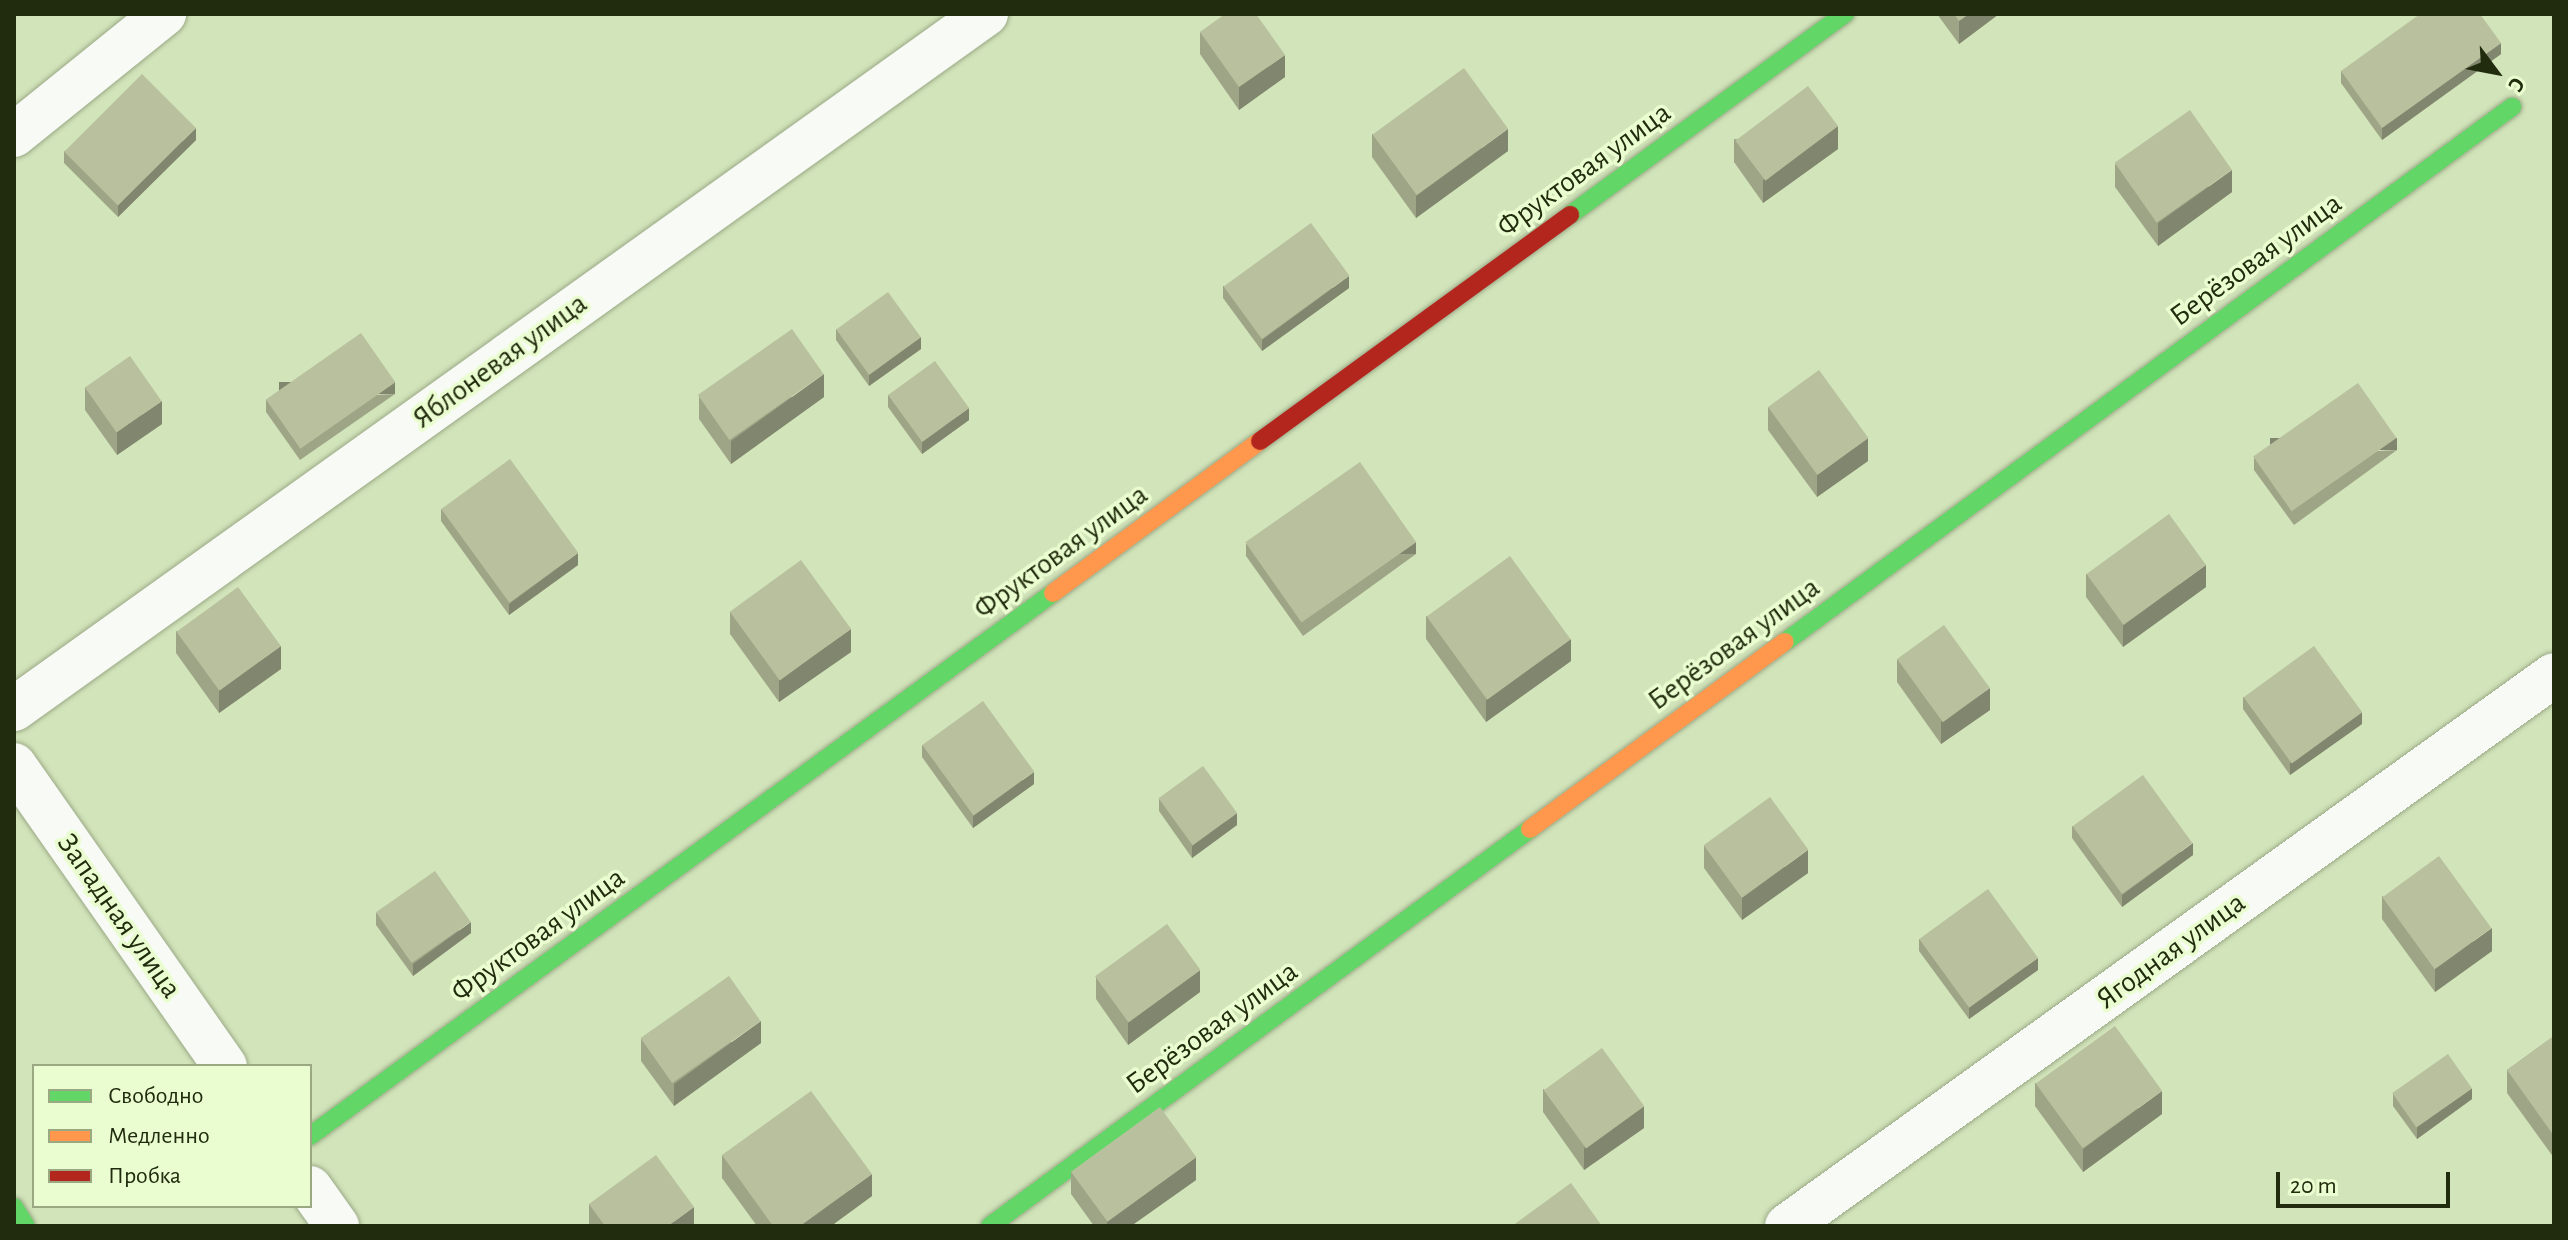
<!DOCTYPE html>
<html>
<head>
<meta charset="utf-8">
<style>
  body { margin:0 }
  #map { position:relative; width:2568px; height:1240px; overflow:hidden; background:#d2e4ba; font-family:"Alegreya Sans",sans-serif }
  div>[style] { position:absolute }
  .roads { filter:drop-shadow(0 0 2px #9ba987) drop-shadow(0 0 2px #9ba987) }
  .street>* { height:44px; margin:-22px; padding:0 22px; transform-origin:22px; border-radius:22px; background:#f8fbf5 }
  .fast>* { height:18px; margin:-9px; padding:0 9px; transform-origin:9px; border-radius:9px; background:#63d668 }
  .slow>* { height:18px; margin:-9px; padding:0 9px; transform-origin:9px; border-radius:9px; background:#ff974d }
  .jam>* { height:18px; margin:-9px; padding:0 9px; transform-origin:9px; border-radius:9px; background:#b3261e }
  .wall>* { inset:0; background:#9ea587 }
  .shaded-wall>* { inset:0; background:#81866e; transform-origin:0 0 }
  .building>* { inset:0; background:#b8c09d; transform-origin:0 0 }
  span { translate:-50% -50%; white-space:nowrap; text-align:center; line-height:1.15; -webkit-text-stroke:7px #eafdd0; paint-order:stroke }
  .street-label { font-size:30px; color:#212b0d }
  .frame { position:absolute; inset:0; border:16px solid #212b0d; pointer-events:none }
  .legend { position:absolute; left:32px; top:1064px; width:280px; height:144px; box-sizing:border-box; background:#eafdd0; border:2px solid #9aa982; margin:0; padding:10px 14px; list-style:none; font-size:24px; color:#212b0d }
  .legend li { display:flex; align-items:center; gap:16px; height:40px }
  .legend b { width:40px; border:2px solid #9aa982 }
  .north { position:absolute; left:2456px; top:32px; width:80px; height:80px; -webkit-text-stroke:6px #eafdd0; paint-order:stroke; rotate:122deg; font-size:22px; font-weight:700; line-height:32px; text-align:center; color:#212b0d }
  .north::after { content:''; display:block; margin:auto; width:28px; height:36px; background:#212b0d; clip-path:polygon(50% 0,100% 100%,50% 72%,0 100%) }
  .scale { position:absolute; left:2276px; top:1172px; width:174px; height:36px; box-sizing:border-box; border:4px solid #212b0d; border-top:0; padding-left:10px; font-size:24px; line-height:28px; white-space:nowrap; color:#212b0d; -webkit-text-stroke:6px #eafdd0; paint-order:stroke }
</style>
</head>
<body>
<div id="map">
  <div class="roads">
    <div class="street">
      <div style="left:14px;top:135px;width:193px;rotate:-38.9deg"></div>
      <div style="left:14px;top:709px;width:1195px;rotate:-35.57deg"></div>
      <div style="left:14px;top:765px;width:368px;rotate:55deg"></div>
      <div style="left:310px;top:1188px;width:47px;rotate:54.6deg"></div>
      <div style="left:1787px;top:1226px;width:944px;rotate:-35.69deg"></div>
    </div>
    <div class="fast">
      <div style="left:1570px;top:215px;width:341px;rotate:-36.2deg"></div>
      <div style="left:1785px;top:642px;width:903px;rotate:-36.35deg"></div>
      <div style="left:310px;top:1136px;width:920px;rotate:-36.16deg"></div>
      <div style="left:14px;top:1207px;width:22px;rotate:58deg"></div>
      <div style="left:990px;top:1226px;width:670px;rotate:-36.32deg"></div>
    </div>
    <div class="slow">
      <div style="left:1053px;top:593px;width:257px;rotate:-36.3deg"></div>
      <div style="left:1530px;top:829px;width:316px;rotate:-36.3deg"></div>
    </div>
    <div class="jam">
      <div style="left:1260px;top:441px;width:384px;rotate:-36.1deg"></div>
    </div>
  </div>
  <div class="wall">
    <div style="clip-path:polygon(1937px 14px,1999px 14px,1959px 44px)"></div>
    <div style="clip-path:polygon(1200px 32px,1285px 77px,1239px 110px,1200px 54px)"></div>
    <div style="clip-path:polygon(2501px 54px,2382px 140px,2341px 83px,2341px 71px)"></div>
    <div style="clip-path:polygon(1372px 134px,1508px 151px,1416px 218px,1372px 157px)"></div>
    <div style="clip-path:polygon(1734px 139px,1838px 149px,1763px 203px,1734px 162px)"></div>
    <div style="clip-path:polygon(196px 140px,118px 217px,64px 163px,64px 151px)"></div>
    <div style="clip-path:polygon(2115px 164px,2232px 192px,2158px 246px,2115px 187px)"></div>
    <div style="clip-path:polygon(1223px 286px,1349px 288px,1262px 351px,1223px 298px)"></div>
    <div style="clip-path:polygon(836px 329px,921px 349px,869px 386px,836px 340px)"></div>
    <div style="clip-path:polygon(85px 387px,162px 424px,117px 455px,85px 410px)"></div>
    <div style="clip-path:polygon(395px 394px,300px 460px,266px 412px,266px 400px)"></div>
    <div style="clip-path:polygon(888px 395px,969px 420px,922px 454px,888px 407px)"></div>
    <div style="clip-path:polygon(699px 397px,824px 397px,731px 464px,699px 419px)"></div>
    <div style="clip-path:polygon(1768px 407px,1868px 461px,1817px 497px,1768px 430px)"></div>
    <div style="clip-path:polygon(2397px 450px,2294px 525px,2254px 470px,2254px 458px)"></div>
    <div style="clip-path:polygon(441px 509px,578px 565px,509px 615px,441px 521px)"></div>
    <div style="clip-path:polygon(1246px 544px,1416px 554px,1303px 636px,1246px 556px)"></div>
    <div style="clip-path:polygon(2086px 574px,2206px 587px,2123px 647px,2086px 597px)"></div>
    <div style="clip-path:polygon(730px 612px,851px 652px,779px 702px,730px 634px)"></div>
    <div style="clip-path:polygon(1426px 616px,1571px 661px,1486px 722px,1426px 639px)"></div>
    <div style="clip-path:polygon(176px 631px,281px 669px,219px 713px,176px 653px)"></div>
    <div style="clip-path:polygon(1897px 659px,1990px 710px,1941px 744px,1897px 682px)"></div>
    <div style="clip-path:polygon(2243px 697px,2362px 724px,2290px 775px,2243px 709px)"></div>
    <div style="clip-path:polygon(922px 745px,1034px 784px,973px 828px,922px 757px)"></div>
    <div style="clip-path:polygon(1159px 799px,1237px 825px,1192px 858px,1159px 811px)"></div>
    <div style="clip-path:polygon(2072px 826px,2193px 855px,2122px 907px,2072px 838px)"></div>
    <div style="clip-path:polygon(1704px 845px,1808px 873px,1742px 920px,1704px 868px)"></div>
    <div style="clip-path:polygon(2382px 896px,2492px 951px,2435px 992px,2382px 919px)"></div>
    <div style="clip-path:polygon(376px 913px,471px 933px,413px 976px,376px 925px)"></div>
    <div style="clip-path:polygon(1919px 939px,2038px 970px,1969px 1019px,1919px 951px)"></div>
    <div style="clip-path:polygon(1096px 977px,1200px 992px,1128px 1045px,1096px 999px)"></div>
    <div style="clip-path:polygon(2554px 1036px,2554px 1158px,2507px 1093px,2507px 1070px)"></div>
    <div style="clip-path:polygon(641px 1039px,761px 1043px,674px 1106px,641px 1061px)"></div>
    <div style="clip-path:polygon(2035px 1083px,2162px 1114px,2083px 1172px,2035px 1106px)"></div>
    <div style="clip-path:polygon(1543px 1089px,1644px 1128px,1584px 1170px,1543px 1112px)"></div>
    <div style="clip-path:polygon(2393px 1094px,2472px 1099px,2417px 1139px,2393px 1106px)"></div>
    <div style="clip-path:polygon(722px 1155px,872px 1196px,831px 1226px,757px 1226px,722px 1178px)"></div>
    <div style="clip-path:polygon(1071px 1171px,1196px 1180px,1131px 1226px,1094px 1226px,1071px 1194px)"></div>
    <div style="clip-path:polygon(589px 1204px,694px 1226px,589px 1226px)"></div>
  </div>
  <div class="shaded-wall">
    <div style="clip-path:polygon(1969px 14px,1999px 14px,1959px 44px,1959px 21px)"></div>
    <div style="clip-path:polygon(2501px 43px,2501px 54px,2382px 140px,2382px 128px)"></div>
    <div style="clip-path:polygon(1285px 55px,1285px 77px,1239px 110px,1239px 87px)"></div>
    <div style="clip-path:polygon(1838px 126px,1838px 149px,1763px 203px,1763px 180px)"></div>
    <div style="clip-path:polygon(196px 128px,196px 140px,118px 217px,118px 205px)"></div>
    <div style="clip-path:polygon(1508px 129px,1508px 151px,1416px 218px,1416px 196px)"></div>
    <div style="clip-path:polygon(2232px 170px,2232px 192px,2158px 246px,2158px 223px)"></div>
    <div style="clip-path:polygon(1349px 276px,1349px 288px,1262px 351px,1262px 340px)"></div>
    <div style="clip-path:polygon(921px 337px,921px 349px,869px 386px,869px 374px)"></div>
    <div style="clip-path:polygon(824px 374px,824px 397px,731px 464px,731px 441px)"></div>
    <div style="left:395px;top:382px;width:12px;height:116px;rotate:90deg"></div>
    <div style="clip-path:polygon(162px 401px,162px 424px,117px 455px,117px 432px)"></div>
    <div style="clip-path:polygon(969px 408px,969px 420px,922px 454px,922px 442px)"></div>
    <div style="clip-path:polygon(1868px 438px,1868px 461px,1817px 497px,1817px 474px)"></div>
    <div style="left:2397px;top:438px;width:12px;height:127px;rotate:90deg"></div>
    <div style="left:1416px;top:542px;width:12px;height:140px;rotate:90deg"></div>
    <div style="clip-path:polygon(578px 553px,578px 565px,509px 615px,509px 604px)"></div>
    <div style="clip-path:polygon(2206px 565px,2206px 587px,2123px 647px,2123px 625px)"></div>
    <div style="clip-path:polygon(851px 629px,851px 652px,779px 702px,779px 680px)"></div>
    <div style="clip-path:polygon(1571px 639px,1571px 661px,1486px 722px,1486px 700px)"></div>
    <div style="clip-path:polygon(281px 646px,281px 669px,219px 713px,219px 690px)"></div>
    <div style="clip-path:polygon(1990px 688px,1990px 710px,1941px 744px,1941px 722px)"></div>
    <div style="clip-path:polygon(2362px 712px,2362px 724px,2290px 775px,2290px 763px)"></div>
    <div style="clip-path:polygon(1034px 772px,1034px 784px,973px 828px,973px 816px)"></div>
    <div style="clip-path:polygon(1237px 813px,1237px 825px,1192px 858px,1192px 846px)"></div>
    <div style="clip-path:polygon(2193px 843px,2193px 855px,2122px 907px,2122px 895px)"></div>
    <div style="clip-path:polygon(1808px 850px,1808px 873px,1742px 920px,1742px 898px)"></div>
    <div style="clip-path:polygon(471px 922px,471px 933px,413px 976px,413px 964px)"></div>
    <div style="clip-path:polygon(2492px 928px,2492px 951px,2435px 992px,2435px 969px)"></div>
    <div style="clip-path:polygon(2038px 958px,2038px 970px,1969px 1019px,1969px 1007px)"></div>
    <div style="clip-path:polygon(1200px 970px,1200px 992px,1128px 1045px,1128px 1022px)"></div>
    <div style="clip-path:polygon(761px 1021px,761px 1043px,674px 1106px,674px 1084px)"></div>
    <div style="clip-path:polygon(2472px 1088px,2472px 1099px,2417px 1139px,2417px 1127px)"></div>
    <div style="clip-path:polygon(2162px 1091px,2162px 1114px,2083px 1172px,2083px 1149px)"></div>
    <div style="clip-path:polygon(1644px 1106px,1644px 1128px,1584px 1170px,1584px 1148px)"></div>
    <div style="clip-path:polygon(1196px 1157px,1196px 1180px,1131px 1226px,1107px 1226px,1107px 1221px)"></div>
    <div style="clip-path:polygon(872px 1174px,872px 1196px,831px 1226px,800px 1226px)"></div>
    <div style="clip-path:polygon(694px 1207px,694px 1226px,668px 1226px)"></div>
  </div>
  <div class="building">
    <div style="clip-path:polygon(1225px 14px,1256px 14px,1285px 55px,1239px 87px,1200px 32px)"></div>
    <div style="clip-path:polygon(1954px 14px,1969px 14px,1959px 21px)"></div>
    <div style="clip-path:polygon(2420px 14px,2480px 14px,2501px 43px,2382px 128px,2341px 71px)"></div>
    <div style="left:1464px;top:68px;width:75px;height:113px;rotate:54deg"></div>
    <div style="left:142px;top:74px;width:76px;height:110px;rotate:45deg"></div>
    <div style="left:1808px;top:86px;width:50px;height:91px;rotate:53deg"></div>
    <div style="left:2190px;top:110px;width:73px;height:92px;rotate:55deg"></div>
    <div style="left:1311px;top:223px;width:65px;height:108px;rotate:54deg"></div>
    <div style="left:888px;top:292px;width:56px;height:64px;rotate:54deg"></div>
    <div style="left:792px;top:329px;width:55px;height:115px;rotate:55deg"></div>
    <div style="left:361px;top:333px;width:60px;height:116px;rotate:55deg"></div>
    <div style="left:130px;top:356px;width:55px;height:55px;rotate:55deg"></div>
    <div style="left:935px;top:361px;width:58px;height:58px;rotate:54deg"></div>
    <div style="left:1819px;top:370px;width:84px;height:63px;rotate:54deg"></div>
    <div style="left:2358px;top:383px;width:67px;height:128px;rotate:55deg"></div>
    <div style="left:510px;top:459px;width:116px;height:85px;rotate:54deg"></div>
    <div style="left:1360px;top:462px;width:98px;height:140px;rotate:55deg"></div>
    <div style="left:2169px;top:514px;width:63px;height:102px;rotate:54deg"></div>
    <div style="left:1510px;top:556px;width:103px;height:103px;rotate:54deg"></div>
    <div style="left:801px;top:560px;width:85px;height:88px;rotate:54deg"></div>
    <div style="left:238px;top:587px;width:73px;height:76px;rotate:54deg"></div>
    <div style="left:1944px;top:625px;width:78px;height:58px;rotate:54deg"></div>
    <div style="left:2314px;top:646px;width:82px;height:87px;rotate:54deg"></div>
    <div style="left:983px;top:701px;width:87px;height:75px;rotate:54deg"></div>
    <div style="left:1203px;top:766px;width:58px;height:55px;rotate:54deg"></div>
    <div style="left:2143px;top:775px;width:84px;height:87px;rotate:54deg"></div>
    <div style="left:1770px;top:797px;width:65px;height:82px;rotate:54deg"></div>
    <div style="left:2439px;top:856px;width:89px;height:70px;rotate:54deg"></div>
    <div style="left:435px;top:871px;width:62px;height:72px;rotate:55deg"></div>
    <div style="left:1988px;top:889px;width:85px;height:85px;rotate:54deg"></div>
    <div style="left:1167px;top:924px;width:57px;height:89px;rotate:54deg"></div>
    <div style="left:729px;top:976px;width:55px;height:108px;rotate:55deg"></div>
    <div style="left:2115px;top:1026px;width:80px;height:98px;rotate:54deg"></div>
    <div style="clip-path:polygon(2554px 1036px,2554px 1136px,2507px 1070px)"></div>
    <div style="left:1602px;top:1048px;width:72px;height:72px;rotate:54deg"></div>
    <div style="left:2448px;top:1054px;width:42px;height:68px;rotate:55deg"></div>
    <div style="clip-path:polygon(811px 1091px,872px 1174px,800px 1226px,773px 1226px,722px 1155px)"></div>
    <div style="left:1160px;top:1107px;width:62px;height:110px;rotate:54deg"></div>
    <div style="clip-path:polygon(656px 1155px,694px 1207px,668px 1226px,605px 1226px,589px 1204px)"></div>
    <div style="clip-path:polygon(1571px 1183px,1602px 1226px,1512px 1226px)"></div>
  </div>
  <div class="street-label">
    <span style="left:1584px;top:170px;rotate:-36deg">Фруктовая улица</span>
    <span style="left:2256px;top:260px;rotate:-36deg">Берёзовая улица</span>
    <span style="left:500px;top:361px;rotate:-36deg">Яблоневая улица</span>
    <span style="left:1061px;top:552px;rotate:-36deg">Фруктовая улица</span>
    <span style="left:1734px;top:644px;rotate:-36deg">Берёзовая улица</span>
    <span style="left:119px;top:916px;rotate:55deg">Западная улица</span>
    <span style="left:538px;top:935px;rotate:-36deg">Фруктовая улица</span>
    <span style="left:2171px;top:951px;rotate:-36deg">Ягодная улица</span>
    <span style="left:1212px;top:1028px;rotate:-36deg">Берёзовая улица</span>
  </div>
  <div class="frame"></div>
  <ul class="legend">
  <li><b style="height:10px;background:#63d668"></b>Свободно</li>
  <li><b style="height:10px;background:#ff974d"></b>Медленно</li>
  <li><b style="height:10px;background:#b3261e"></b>Пробка</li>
  </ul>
  <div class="north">С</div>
  <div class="scale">20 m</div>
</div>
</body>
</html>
